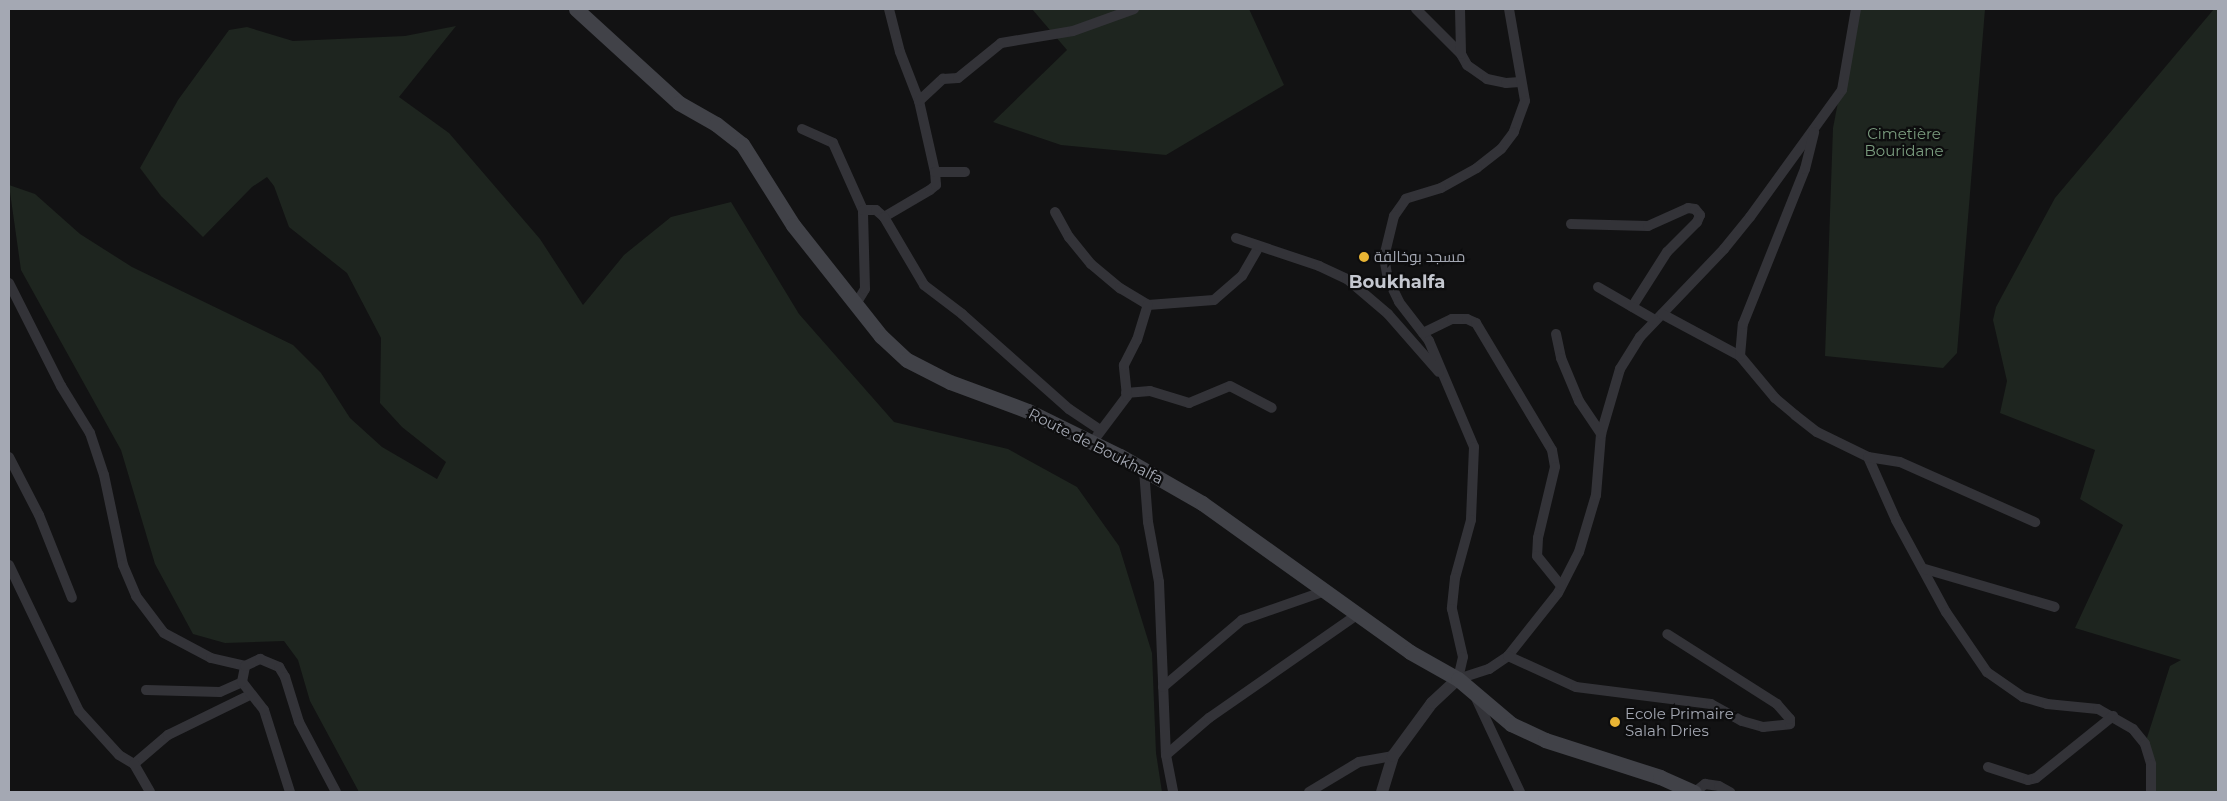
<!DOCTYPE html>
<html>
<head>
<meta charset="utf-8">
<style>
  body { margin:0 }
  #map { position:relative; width:2227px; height:801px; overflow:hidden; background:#121213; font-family:Montserrat,Cairo,sans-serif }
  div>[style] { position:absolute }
  .green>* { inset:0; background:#1e251f }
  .minor>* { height:10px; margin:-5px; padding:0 5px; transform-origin:5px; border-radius:5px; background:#333338 }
  .tertiary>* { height:12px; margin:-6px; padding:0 6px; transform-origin:6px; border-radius:6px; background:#333338 }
  .secondary>* { height:15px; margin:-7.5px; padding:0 7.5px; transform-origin:7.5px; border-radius:7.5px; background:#414248 }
  .dots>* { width:14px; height:14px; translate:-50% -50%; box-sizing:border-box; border:2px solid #0d0d0e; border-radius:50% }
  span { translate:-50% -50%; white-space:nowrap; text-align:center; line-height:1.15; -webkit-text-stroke:4.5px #0d0d0e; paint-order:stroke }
  .park-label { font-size:15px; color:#7b9d7f }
  .poi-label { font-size:15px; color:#a4a8b3 }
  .left { translate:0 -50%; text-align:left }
  .street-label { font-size:15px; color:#a4a8b3 }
  .quarter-label { font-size:18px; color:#c4c7cf; font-weight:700 }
  .frame { position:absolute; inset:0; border:10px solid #a4a8b3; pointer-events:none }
</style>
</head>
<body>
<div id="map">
  <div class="green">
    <div style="clip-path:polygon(1032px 9px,1249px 9px,1284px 85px,1166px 155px,1061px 145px,993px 122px,1067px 50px)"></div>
    <div style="clip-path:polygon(1856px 9px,1985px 9px,1957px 353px,1943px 368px,1825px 356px,1833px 128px)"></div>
    <div style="clip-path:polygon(2214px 9px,2218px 9px,2218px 792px,2151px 792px,2145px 744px,2170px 666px,2181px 660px,2075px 628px,2123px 525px,2080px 499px,2095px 450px,2000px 413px,2007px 381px,1993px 320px,1996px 307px,2055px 198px)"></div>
    <div style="clip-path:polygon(456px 26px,399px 97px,449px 133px,540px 239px,583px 305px,624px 255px,671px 217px,731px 202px,799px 314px,894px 422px,1008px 449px,1077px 487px,1119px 546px,1152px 653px,1156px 753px,1162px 792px,359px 792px,310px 701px,298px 660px,284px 641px,225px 643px,193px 634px,155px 564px,121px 450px,21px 270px,9px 185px,35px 194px,80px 234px,132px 267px,293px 345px,321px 373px,350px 418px,382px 447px,437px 479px,446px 462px,402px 427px,380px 403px,381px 338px,347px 273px,289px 227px,274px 186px,267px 177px,252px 187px,203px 237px,161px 196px,140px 168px,178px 100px,229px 30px,247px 27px,293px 41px,405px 36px)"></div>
  </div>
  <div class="minor">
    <div style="left:889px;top:9px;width:44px;rotate:75.7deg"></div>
    <div style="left:900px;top:52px;width:53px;rotate:68.8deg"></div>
    <div style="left:919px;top:101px;width:73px;rotate:77.3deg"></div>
    <div style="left:1416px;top:9px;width:64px;rotate:45deg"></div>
    <div style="left:1461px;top:54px;width:13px;rotate:61deg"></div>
    <div style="left:1467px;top:65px;width:24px;rotate:35deg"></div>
    <div style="left:1487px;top:79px;width:19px;rotate:12deg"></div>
    <div style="left:1506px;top:83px;width:14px;rotate:-4deg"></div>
    <div style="left:1460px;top:9px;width:45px;rotate:88.7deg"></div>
    <div style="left:1509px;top:9px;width:93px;rotate:80.1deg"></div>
    <div style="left:1525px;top:101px;width:33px;rotate:110deg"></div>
    <div style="left:1514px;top:132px;width:21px;rotate:127deg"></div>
    <div style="left:1501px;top:149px;width:31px;rotate:142deg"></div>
    <div style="left:1477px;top:168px;width:41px;rotate:150.9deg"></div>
    <div style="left:1441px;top:188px;width:37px;rotate:163deg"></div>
    <div style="left:1406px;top:199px;width:21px;rotate:125deg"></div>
    <div style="left:1394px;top:216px;width:42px;rotate:103.7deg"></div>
    <div style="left:1384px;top:257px;width:22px;rotate:80deg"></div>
    <div style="left:1388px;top:279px;width:25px;rotate:64deg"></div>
    <div style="left:1399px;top:302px;width:49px;rotate:52.4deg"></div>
    <div style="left:1429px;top:341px;width:115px;rotate:67deg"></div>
    <div style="left:1474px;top:447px;width:73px;rotate:92.4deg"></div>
    <div style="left:1471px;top:520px;width:60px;rotate:105.4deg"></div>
    <div style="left:1455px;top:578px;width:31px;rotate:96deg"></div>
    <div style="left:1452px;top:609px;width:49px;rotate:77.1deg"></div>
    <div style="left:1463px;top:657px;width:23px;rotate:103deg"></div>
    <div style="left:1458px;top:679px;width:33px;rotate:-18deg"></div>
    <div style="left:1489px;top:669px;width:23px;rotate:-34deg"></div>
    <div style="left:1508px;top:656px;width:80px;rotate:-51.6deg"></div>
    <div style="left:1558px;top:593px;width:46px;rotate:-62.9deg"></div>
    <div style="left:1579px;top:552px;width:59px;rotate:-73.4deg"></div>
    <div style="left:1596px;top:495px;width:61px;rotate:-85.3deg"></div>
    <div style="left:1601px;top:434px;width:68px;rotate:-73.7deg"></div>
    <div style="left:1620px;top:369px;width:38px;rotate:-58deg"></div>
    <div style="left:1640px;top:337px;width:122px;rotate:-46.3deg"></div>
    <div style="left:1724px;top:249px;width:41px;rotate:-50.9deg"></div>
    <div style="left:1750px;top:217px;width:157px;rotate:-54.1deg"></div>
    <div style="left:1842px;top:90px;width:82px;rotate:-80.2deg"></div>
    <div style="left:919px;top:101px;width:33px;rotate:-43deg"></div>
    <div style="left:943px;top:79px;width:15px;rotate:-4deg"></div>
    <div style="left:958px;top:78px;width:55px;rotate:-39.1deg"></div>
    <div style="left:1001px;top:43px;width:73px;rotate:-9.5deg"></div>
    <div style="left:1073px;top:31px;width:65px;rotate:-19.8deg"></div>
    <div style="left:802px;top:129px;width:34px;rotate:24deg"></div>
    <div style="left:833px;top:143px;width:73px;rotate:65.9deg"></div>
    <div style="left:1055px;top:212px;width:29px;rotate:61deg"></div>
    <div style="left:1069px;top:237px;width:35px;rotate:51deg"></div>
    <div style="left:1091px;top:264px;width:38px;rotate:40deg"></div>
    <div style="left:1120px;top:288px;width:33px;rotate:31deg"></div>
    <div style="left:1148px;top:305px;width:66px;rotate:-4.3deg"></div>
    <div style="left:1214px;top:300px;width:37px;rotate:-41deg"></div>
    <div style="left:1242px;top:276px;width:32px;rotate:-60deg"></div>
    <div style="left:884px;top:217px;width:53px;rotate:-30.4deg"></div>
    <div style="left:930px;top:190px;width:8px;rotate:-40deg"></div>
    <div style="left:936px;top:185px;width:13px;rotate:-94deg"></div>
    <div style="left:935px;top:172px;width:30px"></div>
    <div style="left:1571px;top:224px;width:77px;rotate:1.5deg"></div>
    <div style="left:1648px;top:226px;width:44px;rotate:-24.2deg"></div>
    <div style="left:1688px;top:208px;width:7px;rotate:8deg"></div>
    <div style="left:1695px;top:209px;width:8px;rotate:50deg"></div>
    <div style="left:1700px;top:215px;width:8px;rotate:113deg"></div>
    <div style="left:1697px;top:222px;width:42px;rotate:135deg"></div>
    <div style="left:1667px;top:252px;width:65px;rotate:122.5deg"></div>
    <div style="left:1236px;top:238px;width:88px;rotate:18.6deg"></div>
    <div style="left:1319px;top:266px;width:31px;rotate:25deg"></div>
    <div style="left:1347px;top:279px;width:54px;rotate:40.5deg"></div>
    <div style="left:1388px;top:314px;width:77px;rotate:48.7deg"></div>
    <div style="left:9px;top:283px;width:115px;rotate:63.2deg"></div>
    <div style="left:61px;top:386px;width:55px;rotate:58.3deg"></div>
    <div style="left:90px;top:433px;width:44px;rotate:71.6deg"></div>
    <div style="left:104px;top:475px;width:92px;rotate:78.1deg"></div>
    <div style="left:123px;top:565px;width:34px;rotate:67deg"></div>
    <div style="left:136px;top:596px;width:46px;rotate:52.9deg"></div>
    <div style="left:164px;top:633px;width:53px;rotate:28deg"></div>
    <div style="left:211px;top:658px;width:35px;rotate:13deg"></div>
    <div style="left:1598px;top:287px;width:66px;rotate:30.1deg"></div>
    <div style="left:856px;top:304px;width:17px;rotate:-59deg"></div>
    <div style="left:865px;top:289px;width:79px;rotate:-91.5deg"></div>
    <div style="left:863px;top:210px;width:13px"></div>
    <div style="left:876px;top:210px;width:11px;rotate:41deg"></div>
    <div style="left:884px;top:217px;width:79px;rotate:59.5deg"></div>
    <div style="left:924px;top:285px;width:48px;rotate:37.3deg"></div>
    <div style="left:962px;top:314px;width:143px;rotate:41.6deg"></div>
    <div style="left:1069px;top:409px;width:37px;rotate:34deg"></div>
    <div style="left:1662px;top:314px;width:89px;rotate:28.3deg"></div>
    <div style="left:1740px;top:356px;width:55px;rotate:50.2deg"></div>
    <div style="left:1775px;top:398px;width:26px;rotate:40deg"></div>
    <div style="left:1795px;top:415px;width:28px;rotate:38deg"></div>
    <div style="left:1817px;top:432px;width:57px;rotate:26.1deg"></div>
    <div style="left:1868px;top:457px;width:69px;rotate:66deg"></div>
    <div style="left:1896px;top:520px;width:105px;rotate:61.5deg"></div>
    <div style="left:1946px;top:612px;width:73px;rotate:55.7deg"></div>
    <div style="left:1987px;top:672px;width:44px;rotate:34.8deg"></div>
    <div style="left:2023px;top:697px;width:25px;rotate:16deg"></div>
    <div style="left:2047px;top:704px;width:51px;rotate:5.6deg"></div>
    <div style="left:2098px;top:709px;width:40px;rotate:29.7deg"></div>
    <div style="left:2133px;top:729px;width:19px;rotate:51deg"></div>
    <div style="left:2145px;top:744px;width:21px;rotate:73deg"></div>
    <div style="left:2151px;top:764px;width:28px;rotate:90deg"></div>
    <div style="left:1423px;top:333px;width:32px;rotate:-26deg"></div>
    <div style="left:1452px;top:319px;width:15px"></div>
    <div style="left:1467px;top:319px;width:10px;rotate:24deg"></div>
    <div style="left:1476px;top:323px;width:148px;rotate:59.1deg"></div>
    <div style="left:1552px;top:450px;width:17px;rotate:80deg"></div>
    <div style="left:1555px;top:467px;width:73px;rotate:103.5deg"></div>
    <div style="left:1538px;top:538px;width:18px;rotate:93deg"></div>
    <div style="left:1537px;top:556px;width:38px;rotate:51deg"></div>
    <div style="left:1556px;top:334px;width:25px;rotate:78deg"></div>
    <div style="left:1561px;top:358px;width:47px;rotate:67.3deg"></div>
    <div style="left:1579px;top:401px;width:40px;rotate:56deg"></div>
    <div style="left:1740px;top:356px;width:32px;rotate:-85deg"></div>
    <div style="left:1743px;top:324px;width:167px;rotate:-68.2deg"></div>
    <div style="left:1805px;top:169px;width:38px;rotate:-76deg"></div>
    <div style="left:1126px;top:393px;width:24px;rotate:-5deg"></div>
    <div style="left:1150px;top:391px;width:41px;rotate:17.1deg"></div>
    <div style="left:1189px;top:403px;width:44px;rotate:-22.5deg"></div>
    <div style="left:1230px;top:386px;width:47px;rotate:27.6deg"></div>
    <div style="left:1097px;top:436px;width:50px;rotate:-53.1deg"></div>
    <div style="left:1127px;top:396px;width:31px;rotate:-96deg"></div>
    <div style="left:1124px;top:365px;width:28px;rotate:-63deg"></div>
    <div style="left:1137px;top:340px;width:37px;rotate:-73deg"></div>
    <div style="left:9px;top:457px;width:65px;rotate:62.7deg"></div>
    <div style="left:39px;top:515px;width:89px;rotate:68.3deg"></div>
    <div style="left:1868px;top:457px;width:32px;rotate:9deg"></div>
    <div style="left:1900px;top:462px;width:148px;rotate:24deg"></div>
    <div style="left:1144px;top:470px;width:52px;rotate:85.6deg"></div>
    <div style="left:1148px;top:522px;width:61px;rotate:79.6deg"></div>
    <div style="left:1159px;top:582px;width:173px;rotate:87.7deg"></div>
    <div style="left:1166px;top:755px;width:38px;rotate:79deg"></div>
    <div style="left:9px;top:565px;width:162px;rotate:64.4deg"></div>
    <div style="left:79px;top:711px;width:59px;rotate:47.7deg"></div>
    <div style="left:119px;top:755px;width:17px;rotate:31deg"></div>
    <div style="left:134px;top:764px;width:45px;rotate:-40.5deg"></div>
    <div style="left:168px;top:735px;width:91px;rotate:-26deg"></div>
    <div style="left:1925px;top:569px;width:135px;rotate:16.3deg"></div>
    <div style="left:1508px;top:656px;width:75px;rotate:24.5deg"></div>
    <div style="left:1576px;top:687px;width:136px;rotate:7.2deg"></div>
    <div style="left:1711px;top:704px;width:35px;rotate:29deg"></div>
    <div style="left:1742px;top:721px;width:22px;rotate:16deg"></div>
    <div style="left:1763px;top:727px;width:27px;rotate:-6deg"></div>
    <div style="left:1790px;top:724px;width:5px;rotate:-90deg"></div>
    <div style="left:1790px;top:719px;width:20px;rotate:-131deg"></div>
    <div style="left:1777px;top:704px;width:130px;rotate:-147.5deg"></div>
    <div style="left:1163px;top:687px;width:104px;rotate:-40.3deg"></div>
    <div style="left:1242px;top:620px;width:88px;rotate:-19.3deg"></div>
    <div style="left:146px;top:690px;width:74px;rotate:1.5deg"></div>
    <div style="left:220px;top:692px;width:24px;rotate:-24deg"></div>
    <div style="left:1475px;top:696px;width:106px;rotate:64.9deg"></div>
    <div style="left:1166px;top:755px;width:57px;rotate:-40.7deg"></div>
    <div style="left:1209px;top:718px;width:182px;rotate:-34.9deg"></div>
    <div style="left:134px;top:764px;width:32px;rotate:60deg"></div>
    <div style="left:1988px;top:767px;width:42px;rotate:18deg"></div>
    <div style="left:2028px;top:780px;width:8px;rotate:-14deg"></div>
    <div style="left:2036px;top:778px;width:99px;rotate:-38.8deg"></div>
    <div style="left:290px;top:792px;width:86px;rotate:-107.6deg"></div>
    <div style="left:264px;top:710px;width:36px;rotate:-128deg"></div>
    <div style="left:242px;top:682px;width:16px;rotate:-79deg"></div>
    <div style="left:245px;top:666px;width:17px;rotate:-25deg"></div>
    <div style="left:260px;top:659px;width:21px;rotate:23deg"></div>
    <div style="left:279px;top:667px;width:12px;rotate:59deg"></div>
    <div style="left:285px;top:677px;width:47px;rotate:72.7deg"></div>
    <div style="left:299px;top:722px;width:79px;rotate:62.1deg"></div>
    <div style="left:1309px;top:792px;width:58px;rotate:-31deg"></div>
    <div style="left:1359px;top:762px;width:35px;rotate:-10deg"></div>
    <div style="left:1695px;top:792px;width:13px;rotate:-39deg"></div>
    <div style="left:1705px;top:784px;width:14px;rotate:8deg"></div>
    <div style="left:1719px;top:786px;width:13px;rotate:29deg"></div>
  </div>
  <div class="tertiary">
    <div style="left:1382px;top:792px;width:38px;rotate:-73deg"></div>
    <div style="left:1393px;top:756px;width:66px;rotate:-53.7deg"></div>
    <div style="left:1432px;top:703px;width:35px;rotate:-43deg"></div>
  </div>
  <div class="secondary">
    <div style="left:576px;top:9px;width:139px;rotate:42.4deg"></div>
    <div style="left:679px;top:103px;width:43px;rotate:29.6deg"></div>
    <div style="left:716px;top:124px;width:33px;rotate:38deg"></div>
    <div style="left:742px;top:144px;width:96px;rotate:57.8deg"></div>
    <div style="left:793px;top:225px;width:142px;rotate:51.6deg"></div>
    <div style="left:881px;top:336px;width:35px;rotate:43deg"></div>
    <div style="left:907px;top:360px;width:48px;rotate:27.1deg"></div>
    <div style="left:950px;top:382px;width:83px;rotate:20.4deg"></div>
    <div style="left:1028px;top:411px;width:102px;rotate:26.1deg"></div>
    <div style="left:1120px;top:456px;width:95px;rotate:29.8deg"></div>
    <div style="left:1202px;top:503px;width:256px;rotate:35.6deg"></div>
    <div style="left:1410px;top:652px;width:55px;rotate:29.4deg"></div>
    <div style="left:1458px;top:679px;width:70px;rotate:40.3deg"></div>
    <div style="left:1511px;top:724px;width:38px;rotate:25deg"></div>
    <div style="left:1545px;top:740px;width:121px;rotate:17.8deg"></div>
    <div style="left:1660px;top:777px;width:37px;rotate:24deg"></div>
  </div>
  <div class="dots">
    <div style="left:1364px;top:257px;background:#e8b434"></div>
    <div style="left:1615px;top:722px;background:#e8b434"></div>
  </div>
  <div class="park-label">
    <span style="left:1904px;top:142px">Cimetière<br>Bouridane</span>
  </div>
  <div class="poi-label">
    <span class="left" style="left:1374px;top:257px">مسجد بوخالفة</span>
    <span class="left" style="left:1625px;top:722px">Ecole Primaire<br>Salah Dries</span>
  </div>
  <div class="street-label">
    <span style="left:1096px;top:446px;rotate:27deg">Route de Boukhalfa</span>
  </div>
  <div class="quarter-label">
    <span style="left:1397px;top:282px">Boukhalfa</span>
  </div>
  <div class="frame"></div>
</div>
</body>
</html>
